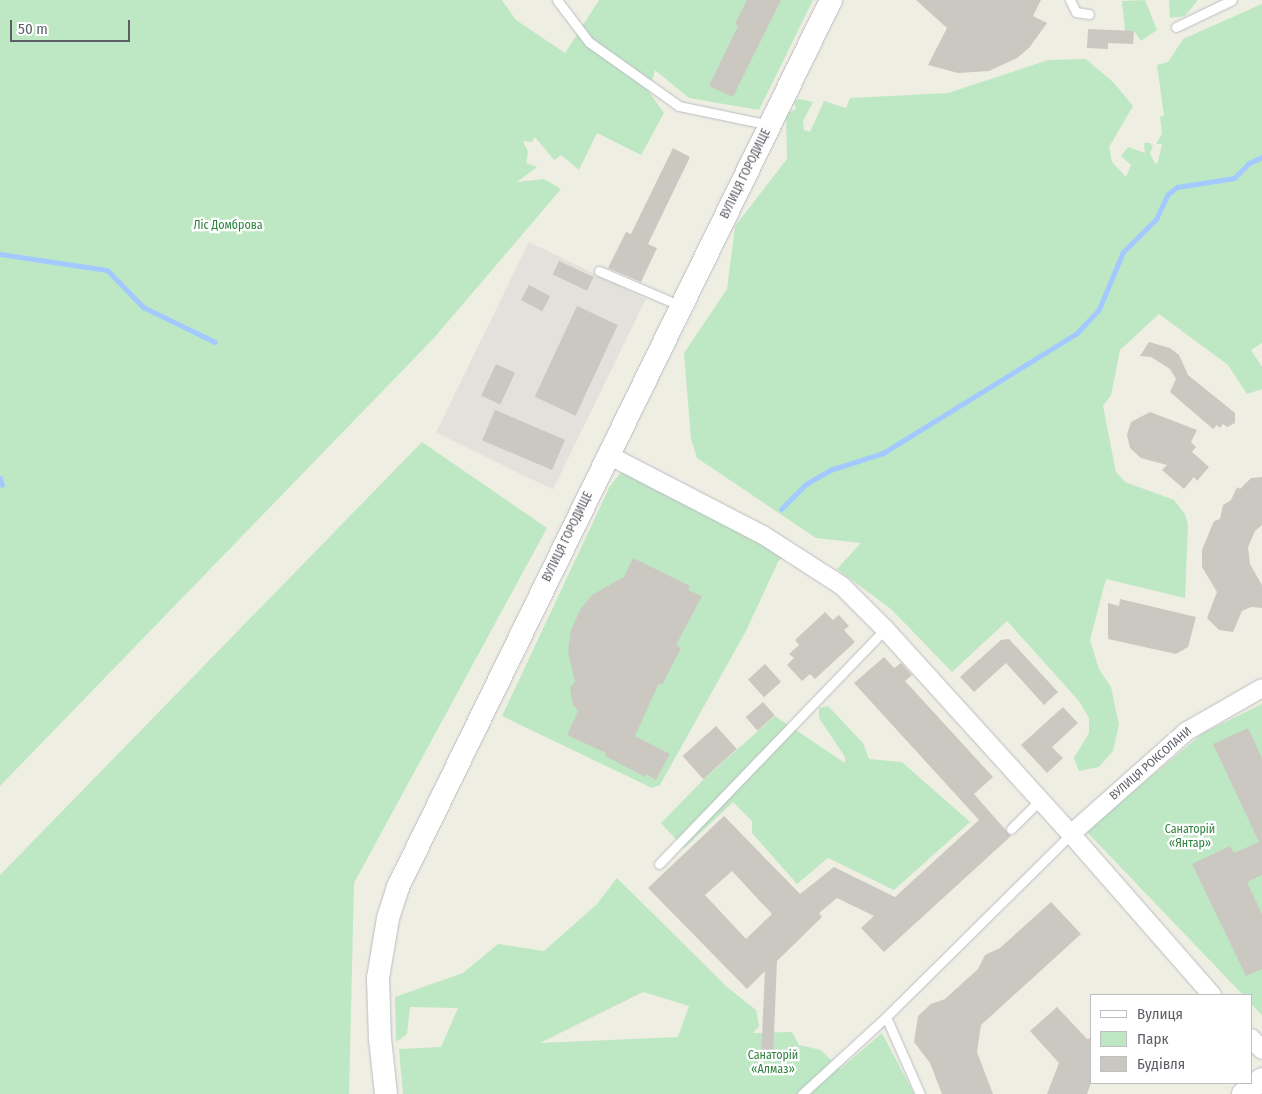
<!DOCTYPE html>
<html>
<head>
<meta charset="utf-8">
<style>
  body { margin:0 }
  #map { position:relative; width:1262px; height:1094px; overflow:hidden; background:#efeee3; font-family:"Fira Sans Condensed",sans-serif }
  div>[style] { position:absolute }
  .industrial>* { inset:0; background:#e2e1db; transform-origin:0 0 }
  .green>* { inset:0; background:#bee8c4 }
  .stream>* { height:5px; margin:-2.5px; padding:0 2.5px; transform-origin:2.5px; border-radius:2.5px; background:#a3c9ff }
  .building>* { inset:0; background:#cac8c0; transform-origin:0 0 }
  .roads { filter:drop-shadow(0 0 1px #bbbcc3) drop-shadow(0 0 1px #bbbcc3) }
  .service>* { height:9px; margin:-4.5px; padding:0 4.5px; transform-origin:4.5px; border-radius:4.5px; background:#fff }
  .minor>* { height:18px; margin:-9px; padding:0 9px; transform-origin:9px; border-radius:9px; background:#fff }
  .tertiary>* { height:22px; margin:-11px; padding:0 11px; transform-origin:11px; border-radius:11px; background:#fff }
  span { translate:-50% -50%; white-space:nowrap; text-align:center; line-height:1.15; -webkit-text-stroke:4.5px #fff; paint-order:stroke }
  .street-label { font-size:12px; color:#5b5e65 }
  .park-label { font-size:12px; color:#2e823e }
  .legend { position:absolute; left:1090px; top:994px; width:162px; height:90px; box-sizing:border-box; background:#fff; border:1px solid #bdbfc1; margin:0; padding:6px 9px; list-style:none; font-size:15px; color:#5b5e65 }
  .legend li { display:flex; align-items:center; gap:10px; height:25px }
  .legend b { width:25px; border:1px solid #bdbfc1 }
  .scale { position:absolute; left:10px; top:20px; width:120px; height:22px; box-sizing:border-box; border:2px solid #5b5e65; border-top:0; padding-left:6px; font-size:15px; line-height:18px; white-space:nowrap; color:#5b5e65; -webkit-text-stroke:4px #fff; paint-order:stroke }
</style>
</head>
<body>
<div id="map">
  <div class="industrial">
    <div style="left:529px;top:242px;width:130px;height:212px;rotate:26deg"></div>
  </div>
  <div class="green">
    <div style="clip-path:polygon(0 0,502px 0,516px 20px,565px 53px,599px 0,813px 0,759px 110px,689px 98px,655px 70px,649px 92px,664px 113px,641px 155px,597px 133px,579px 170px,561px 155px,554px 160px,535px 137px,532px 142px,523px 141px,528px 152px,526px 163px,537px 167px,517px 182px,544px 179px,561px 189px,434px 338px,0 786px)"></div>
    <div style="clip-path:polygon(1145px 0,1157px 30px,1141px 41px,1134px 31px,1125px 31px,1122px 1px)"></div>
    <div style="clip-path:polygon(1169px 0,1198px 0,1185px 16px,1170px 18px)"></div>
    <div style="clip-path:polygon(1262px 4px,1262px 343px,1251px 350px,1262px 367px,1262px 389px,1247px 394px,1228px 365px,1159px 314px,1120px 350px,1111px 395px,1103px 406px,1116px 472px,1125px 482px,1174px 500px,1185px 514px,1188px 525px,1185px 598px,1106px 579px,1090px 640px,1099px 669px,1111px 687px,1119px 725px,1113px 751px,1099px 767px,1079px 771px,1074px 758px,1089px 733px,1089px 718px,1079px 701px,1007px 621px,952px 672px,891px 609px,837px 569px,861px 543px,816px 538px,697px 458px,691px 439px,684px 353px,727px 289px,735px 226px,787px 159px,786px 114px,796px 109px,794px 102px,799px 99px,813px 102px,803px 121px,804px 130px,810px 132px,824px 101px,846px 108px,850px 98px,948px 93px,1048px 60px,1086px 59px,1114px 83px,1133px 106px,1109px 147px,1112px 162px,1126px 177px,1131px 165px,1121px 156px,1128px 147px,1145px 153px,1144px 143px,1150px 143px,1153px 146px,1150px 153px,1155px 164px,1158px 162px,1162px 144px,1156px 144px,1162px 134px,1160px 116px,1164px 116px,1157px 65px,1168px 62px,1183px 39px)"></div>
    <div style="clip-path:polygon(422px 442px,547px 528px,354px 883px,349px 1094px,0 1094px,0 875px)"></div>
    <div style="clip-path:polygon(622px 471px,788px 551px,778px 562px,746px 631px,660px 785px,652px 788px,502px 716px,610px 486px)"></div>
    <div style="clip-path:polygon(1262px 704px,1262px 1015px,1251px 1004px,1251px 995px,1243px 995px,1086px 831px,1203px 733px)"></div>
    <div style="clip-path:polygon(828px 706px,863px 743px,869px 759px,902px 762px,970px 822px,894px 890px,828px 858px,797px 884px,752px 833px,752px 821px,733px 802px,684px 848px,661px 823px,704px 779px,775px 716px,845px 763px,845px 757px,819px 718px,819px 708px)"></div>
    <div style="clip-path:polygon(evenodd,617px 878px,727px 987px,756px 1010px,759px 1026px,753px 1033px,792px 1032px,799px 1045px,821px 1050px,840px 1069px,882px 1033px,914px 1094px,403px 1094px,399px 1049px,441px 1047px,458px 1008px,410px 1007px,407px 1034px,396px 1042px,395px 997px,463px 973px,498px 944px,544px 951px,597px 904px,617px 878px,643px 992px,689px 1006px,678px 1037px,540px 1043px,643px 992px)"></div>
  </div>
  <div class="stream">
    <div style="left:0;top:254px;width:108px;rotate:8.5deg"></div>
    <div style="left:107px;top:270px;width:52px;rotate:45.8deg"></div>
    <div style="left:143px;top:307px;width:80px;rotate:25.9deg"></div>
    <div style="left:0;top:478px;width:7px;rotate:74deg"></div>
    <div style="left:781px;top:509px;width:35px;rotate:-45deg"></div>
    <div style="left:806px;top:484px;width:28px;rotate:-30deg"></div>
    <div style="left:830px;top:470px;width:56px;rotate:-17.8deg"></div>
    <div style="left:883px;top:453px;width:227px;rotate:-31.7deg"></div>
    <div style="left:1076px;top:334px;width:34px;rotate:-47deg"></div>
    <div style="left:1099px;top:309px;width:62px;rotate:-67.2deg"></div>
    <div style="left:1123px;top:252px;width:47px;rotate:-45deg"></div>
    <div style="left:1156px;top:219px;width:26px;rotate:-65deg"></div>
    <div style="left:1167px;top:195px;width:13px;rotate:-39deg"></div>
    <div style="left:1177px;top:187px;width:58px;rotate:-9deg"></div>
    <div style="left:1234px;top:178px;width:21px;rotate:-45deg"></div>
    <div style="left:1249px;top:163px;width:14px;rotate:-25deg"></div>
  </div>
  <div class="building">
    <div style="clip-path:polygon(747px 0,781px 0,733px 97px,709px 86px,738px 26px,735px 24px)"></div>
    <div style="clip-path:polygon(916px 0,1041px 0,1033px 16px,1047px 23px,1029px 48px,1017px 58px,989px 71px,958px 73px,928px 65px,947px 28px)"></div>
    <div style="clip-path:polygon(1088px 29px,1134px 31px,1133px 44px,1108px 43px,1108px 49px,1087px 48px)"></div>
    <div style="clip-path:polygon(673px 148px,690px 157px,648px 244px,657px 248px,641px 282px,608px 268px,626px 232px,631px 234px)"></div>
    <div style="left:559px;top:261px;width:38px;height:15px;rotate:25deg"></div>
    <div style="left:529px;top:285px;width:24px;height:17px;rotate:28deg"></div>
    <div style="left:577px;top:306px;width:45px;height:100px;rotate:25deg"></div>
    <div style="clip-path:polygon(1149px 342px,1170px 348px,1179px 355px,1188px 375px,1235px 413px,1235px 423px,1227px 427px,1223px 424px,1220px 428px,1217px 425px,1213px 429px,1170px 392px,1176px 379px,1170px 369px,1151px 357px,1140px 356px)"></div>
    <div style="left:496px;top:364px;width:21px;height:35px;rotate:25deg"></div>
    <div style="left:495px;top:410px;width:76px;height:33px;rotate:23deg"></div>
    <div style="clip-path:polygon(1150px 412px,1197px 430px,1191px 442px,1196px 447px,1192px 452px,1209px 467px,1197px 481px,1194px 477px,1184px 489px,1162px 470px,1167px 465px,1141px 458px,1130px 448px,1127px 435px,1131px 422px)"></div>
    <div style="clip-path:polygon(1262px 477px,1262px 525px,1255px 531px,1248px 547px,1250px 564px,1262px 585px,1262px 608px,1251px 607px,1242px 611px,1233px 632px,1219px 630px,1207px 618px,1217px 592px,1202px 567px,1202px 550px,1214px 521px,1220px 519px,1223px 505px,1231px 500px,1237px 487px,1240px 489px,1251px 478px)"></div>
    <div style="clip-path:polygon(633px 558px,690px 586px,688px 590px,702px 596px,676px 645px,681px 648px,662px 685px,659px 683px,635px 736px,670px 754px,656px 780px,646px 774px,645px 777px,605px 756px,606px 753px,567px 735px,578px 711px,573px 705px,570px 687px,575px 682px,568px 652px,571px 630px,580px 610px,592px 595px,624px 577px)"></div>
    <div style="clip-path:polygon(1120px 599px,1196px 617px,1188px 647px,1176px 654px,1108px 639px,1108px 603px,1119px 606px)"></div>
    <div style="clip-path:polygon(825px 612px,833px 620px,839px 615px,849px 626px,844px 630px,855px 642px,815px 679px,810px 674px,802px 681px,787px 665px,794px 658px,789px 654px,799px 645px,795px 640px)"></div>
    <div style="clip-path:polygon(1009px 639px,1058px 692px,1044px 705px,1006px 663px,974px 692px,960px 677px,1001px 640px)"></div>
    <div style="clip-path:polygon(evenodd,884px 657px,894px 668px,901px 663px,912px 675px,905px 681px,993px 777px,974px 794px,1011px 836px,884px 952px,861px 928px,874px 916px,837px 898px,819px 913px,822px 917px,777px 961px,773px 1057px,761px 1056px,765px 971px,747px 989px,648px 888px,724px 816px,800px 894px,834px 867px,895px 897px,979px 820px,854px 683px,884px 657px,732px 871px,772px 914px,746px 939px,705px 895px,732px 871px)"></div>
    <div style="left:765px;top:664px;width:24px;height:23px;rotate:48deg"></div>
    <div style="left:763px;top:702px;width:18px;height:23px;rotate:49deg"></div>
    <div style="clip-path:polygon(1063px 707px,1078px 723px,1052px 747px,1063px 758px,1047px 773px,1021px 745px)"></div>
    <div style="left:716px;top:726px;width:31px;height:45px;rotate:48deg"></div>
    <div style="clip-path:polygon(1248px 728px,1262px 758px,1262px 875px,1247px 882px,1262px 914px,1262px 969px,1246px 976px,1192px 864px,1230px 846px,1234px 853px,1259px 842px,1213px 744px)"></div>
    <div style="clip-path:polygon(1051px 902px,1081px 934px,981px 1025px,977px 1052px,993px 1094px,942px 1094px,930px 1063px,914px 1042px,918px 1016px,931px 1004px,945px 999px,978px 969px,985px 955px,1000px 948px)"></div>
    <div style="clip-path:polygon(1057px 1007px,1087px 1039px,1091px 1038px,1091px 1083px,1087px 1094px,1047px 1094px,1059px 1063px,1030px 1031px)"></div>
  </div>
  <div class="roads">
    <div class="service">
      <div style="left:557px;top:0;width:53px;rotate:52.7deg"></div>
      <div style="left:589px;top:42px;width:110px;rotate:35.4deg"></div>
      <div style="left:679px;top:106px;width:93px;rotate:11.8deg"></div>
      <div style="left:1070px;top:0;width:13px;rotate:63deg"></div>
      <div style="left:1076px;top:12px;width:13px;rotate:9deg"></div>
      <div style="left:1176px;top:27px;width:62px;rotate:-25.7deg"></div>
      <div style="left:599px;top:271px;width:89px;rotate:23.1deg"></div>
      <div style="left:1011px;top:829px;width:41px;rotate:-45deg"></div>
      <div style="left:659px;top:864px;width:326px;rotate:-46.1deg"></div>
      <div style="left:802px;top:1094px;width:114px;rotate:-42.5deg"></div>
      <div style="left:920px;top:1094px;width:84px;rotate:-113.8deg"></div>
      <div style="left:886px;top:1017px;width:260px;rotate:-44.7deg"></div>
    </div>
    <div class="minor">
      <div style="left:608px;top:455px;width:174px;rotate:27.3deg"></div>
      <div style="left:763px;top:535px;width:94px;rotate:32.8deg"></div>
      <div style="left:842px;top:586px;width:61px;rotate:45deg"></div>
      <div style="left:885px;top:629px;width:277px;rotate:47.8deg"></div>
      <div style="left:1071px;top:834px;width:214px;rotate:48.8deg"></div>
      <div style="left:1071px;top:834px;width:155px;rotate:-41.6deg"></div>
      <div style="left:1187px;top:731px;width:86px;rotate:-29.8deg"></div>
      <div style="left:1251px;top:1038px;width:16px;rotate:47deg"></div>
    </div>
    <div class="tertiary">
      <div style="left:386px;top:1094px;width:55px;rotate:-96.2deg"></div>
      <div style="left:380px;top:1039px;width:61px;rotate:-91.9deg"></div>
      <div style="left:378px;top:978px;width:61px;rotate:-80.5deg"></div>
      <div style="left:388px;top:918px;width:33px;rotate:-72deg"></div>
      <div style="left:398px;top:887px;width:987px;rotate:-63.98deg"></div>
      <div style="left:1243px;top:1094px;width:24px;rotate:-38deg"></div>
    </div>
  </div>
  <div class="street-label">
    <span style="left:746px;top:174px;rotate:-64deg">ВУЛИЦЯ ГОРОДИЩЕ</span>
    <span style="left:568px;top:537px;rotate:-64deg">ВУЛИЦЯ ГОРОДИЩЕ</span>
    <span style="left:1151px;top:764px;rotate:-41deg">ВУЛИЦЯ РОКСОЛАНИ</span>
  </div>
  <div class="park-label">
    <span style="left:228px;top:226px">Ліс Домброва</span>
    <span style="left:1190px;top:837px">Санаторій<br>«Янтар»</span>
    <span style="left:773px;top:1063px">Санаторій<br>«Алмаз»</span>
  </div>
  <ul class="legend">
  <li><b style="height:6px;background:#fff"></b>Вулиця</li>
  <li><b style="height:14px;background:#bee8c4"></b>Парк</li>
  <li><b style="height:14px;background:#cac8c0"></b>Будівля</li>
  </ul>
  <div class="scale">50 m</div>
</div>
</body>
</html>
